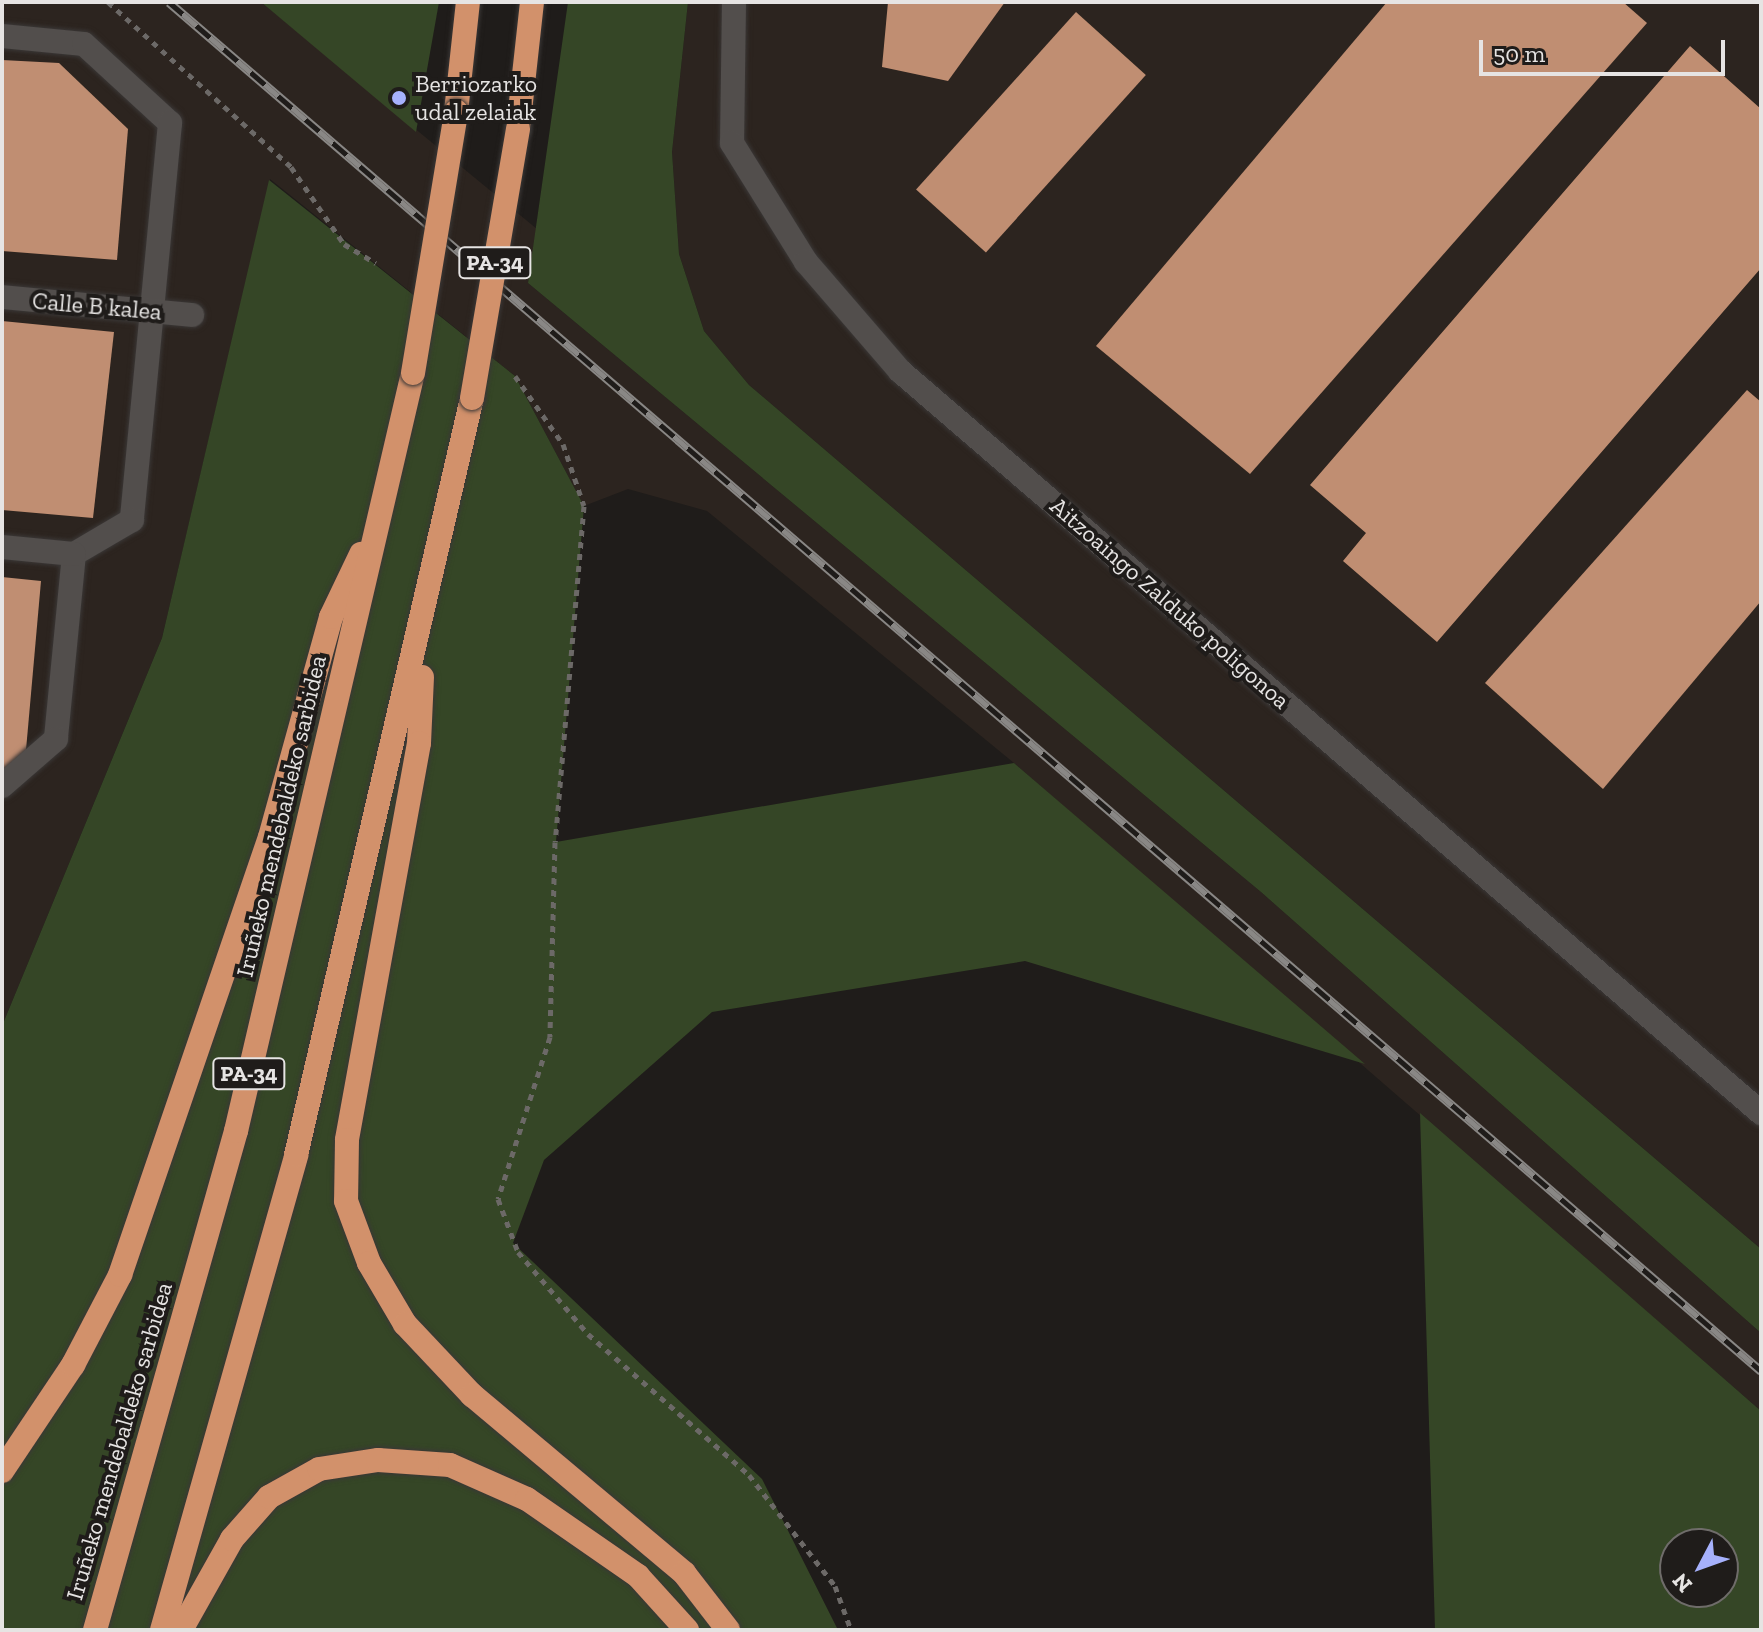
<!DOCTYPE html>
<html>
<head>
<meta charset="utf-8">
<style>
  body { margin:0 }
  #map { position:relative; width:1763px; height:1632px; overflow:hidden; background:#1f1c1a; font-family:"Zilla Slab",serif }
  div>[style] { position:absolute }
  .built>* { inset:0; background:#2c241f }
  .green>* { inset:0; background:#354626 }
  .building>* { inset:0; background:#c08e72; transform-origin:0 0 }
  .path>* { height:5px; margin-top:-2.5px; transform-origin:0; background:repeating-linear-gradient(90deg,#6c6967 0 6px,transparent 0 12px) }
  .roads { filter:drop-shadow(0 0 2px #3a3736) drop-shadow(0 0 2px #3a3736) }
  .minor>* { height:24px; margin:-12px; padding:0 12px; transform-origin:12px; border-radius:12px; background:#524e4c }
  .motorway>* { height:24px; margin:-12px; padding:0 12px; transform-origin:12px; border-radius:12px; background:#d2916b }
  .rail>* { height:9px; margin-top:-4.5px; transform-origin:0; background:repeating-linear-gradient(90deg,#1f1c1a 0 18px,#898785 0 36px); box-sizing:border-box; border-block:2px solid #898785 }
  .bridges { filter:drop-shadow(0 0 2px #3a3736) drop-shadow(0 0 2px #3a3736) }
  .motorway-bridge>* { height:24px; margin:-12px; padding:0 12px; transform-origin:12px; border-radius:12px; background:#d2916b }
  .dots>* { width:22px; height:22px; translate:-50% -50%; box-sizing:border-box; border:4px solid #1f1c1a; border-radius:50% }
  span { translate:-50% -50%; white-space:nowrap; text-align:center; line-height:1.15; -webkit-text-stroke:8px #1f1c1a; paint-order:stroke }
  .shield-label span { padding:2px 6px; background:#1f1c1a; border:2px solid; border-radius:6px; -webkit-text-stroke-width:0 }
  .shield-label { font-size:22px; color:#e6e4e3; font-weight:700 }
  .poi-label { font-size:24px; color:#e6e4e3 }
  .left { translate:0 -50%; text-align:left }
  .street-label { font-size:24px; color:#e6e4e3 }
  .frame { position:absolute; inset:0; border:4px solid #e6e4e3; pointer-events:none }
  .north { position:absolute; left:1659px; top:1528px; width:80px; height:80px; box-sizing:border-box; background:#1f1c1a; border:2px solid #6f6c6a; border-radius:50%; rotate:229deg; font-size:22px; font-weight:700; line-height:32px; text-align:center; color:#e6e4e3 }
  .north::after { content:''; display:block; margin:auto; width:28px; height:36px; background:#a6b1fc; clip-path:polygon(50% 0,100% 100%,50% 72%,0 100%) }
  .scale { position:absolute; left:1479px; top:40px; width:246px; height:36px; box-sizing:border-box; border:4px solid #e6e4e3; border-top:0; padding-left:10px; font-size:24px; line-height:28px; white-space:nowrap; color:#e6e4e3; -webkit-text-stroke:6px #1f1c1a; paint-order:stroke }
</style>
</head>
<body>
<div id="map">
  <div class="built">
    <div style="clip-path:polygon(2px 2px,261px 2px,537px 229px,528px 283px,1261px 892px,1761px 1333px,1761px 1411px,1014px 763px,707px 511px,628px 489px,584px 506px,515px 376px,270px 179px,162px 638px,2px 1026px)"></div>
    <div style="clip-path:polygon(688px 2px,1761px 2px,1761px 1249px,749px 385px,704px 331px,679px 254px,672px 152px)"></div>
  </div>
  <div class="green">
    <div style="clip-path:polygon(261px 2px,439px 2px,416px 132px)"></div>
    <div style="clip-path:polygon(568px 2px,688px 2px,672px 152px,679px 254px,704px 331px,749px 385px,1761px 1249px,1761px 1333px,1261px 892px,528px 283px)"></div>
    <div style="clip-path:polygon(269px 180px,515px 376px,584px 506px,556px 842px,1014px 763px,1365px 1064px,1025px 961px,712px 1012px,544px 1160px,513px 1243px,762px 1479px,838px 1630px,2px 1630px,2px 1026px,162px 638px)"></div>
    <div style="clip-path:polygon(evenodd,1420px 1113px,1761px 1411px,1761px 1630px,1435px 1630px,1420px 1113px,1723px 1544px,1723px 1592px,1675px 1592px,1675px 1544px,1723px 1544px)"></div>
  </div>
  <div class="building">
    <div style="clip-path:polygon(888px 2px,1005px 2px,948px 81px,882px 67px)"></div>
    <div style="clip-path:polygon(1387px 2px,1623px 2px,1647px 23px,1250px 474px,1096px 346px)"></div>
    <div style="left:1076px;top:12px;width:94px;height:239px;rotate:42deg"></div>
    <div style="clip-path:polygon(1690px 46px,1761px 109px,1761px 268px,1437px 642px,1343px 561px,1366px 533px,1310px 485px)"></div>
    <div style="clip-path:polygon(2px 60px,59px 63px,128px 129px,117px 260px,2px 251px)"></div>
    <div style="clip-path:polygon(2px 321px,114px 332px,93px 518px,2px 510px)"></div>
    <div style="clip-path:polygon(1747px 390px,1761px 402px,1761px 601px,1603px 789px,1485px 683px)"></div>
    <div style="clip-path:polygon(2px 577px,41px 581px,26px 750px,2px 771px)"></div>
  </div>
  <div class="path">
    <div style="left:108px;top:2px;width:246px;rotate:42deg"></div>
    <div style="left:291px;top:167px;width:93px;rotate:55.5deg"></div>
    <div style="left:344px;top:244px;width:37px;rotate:31deg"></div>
    <div style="left:515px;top:376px;width:83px;rotate:54.8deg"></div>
    <div style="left:563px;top:444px;width:65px;rotate:71.3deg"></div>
    <div style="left:584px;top:506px;width:337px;rotate:94.9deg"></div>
    <div style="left:555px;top:842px;width:195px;rotate:91.5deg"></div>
    <div style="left:550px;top:1037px;width:170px;rotate:107.8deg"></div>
    <div style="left:498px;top:1199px;width:57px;rotate:69.3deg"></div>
    <div style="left:518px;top:1252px;width:108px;rotate:49.5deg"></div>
    <div style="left:588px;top:1334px;width:214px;rotate:41.2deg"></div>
    <div style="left:749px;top:1475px;width:140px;rotate:52.2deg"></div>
    <div style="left:835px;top:1586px;width:47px;rotate:70deg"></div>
  </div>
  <div class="roads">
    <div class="minor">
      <div style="left:734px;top:2px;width:141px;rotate:90.8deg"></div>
      <div style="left:732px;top:143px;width:140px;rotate:58.1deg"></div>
      <div style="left:806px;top:262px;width:144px;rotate:49.2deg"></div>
      <div style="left:900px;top:371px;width:1137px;rotate:40.75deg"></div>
      <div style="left:2px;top:36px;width:82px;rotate:5.6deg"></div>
      <div style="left:84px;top:44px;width:117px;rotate:42.6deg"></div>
      <div style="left:170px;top:123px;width:399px;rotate:95.5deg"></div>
      <div style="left:132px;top:520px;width:67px;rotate:149.6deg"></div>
      <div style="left:74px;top:554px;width:186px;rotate:95.6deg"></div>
      <div style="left:56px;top:739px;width:72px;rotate:139deg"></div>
      <div style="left:2px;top:297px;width:191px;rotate:5.4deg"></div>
      <div style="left:2px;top:547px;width:72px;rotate:5.6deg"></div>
    </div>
    <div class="motorway">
      <div style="left:456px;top:112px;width:111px;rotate:-83.8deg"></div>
      <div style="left:518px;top:129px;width:128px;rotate:-83.7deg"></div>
      <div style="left:422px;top:677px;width:66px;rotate:92.6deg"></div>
      <div style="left:419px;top:743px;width:403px;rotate:100.3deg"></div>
      <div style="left:347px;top:1140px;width:61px;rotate:90.9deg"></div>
      <div style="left:346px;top:1201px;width:66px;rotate:69.6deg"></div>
      <div style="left:369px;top:1263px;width:71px;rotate:59.5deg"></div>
      <div style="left:405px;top:1324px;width:98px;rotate:46.7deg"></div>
      <div style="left:472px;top:1395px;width:277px;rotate:40deg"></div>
      <div style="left:684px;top:1573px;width:72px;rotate:52.3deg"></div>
      <div style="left:2px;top:1471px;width:128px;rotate:-56.2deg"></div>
      <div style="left:73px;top:1365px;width:102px;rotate:-62.4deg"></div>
      <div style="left:120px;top:1275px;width:463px;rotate:-71.1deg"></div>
      <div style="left:270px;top:837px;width:228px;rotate:-74.5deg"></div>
      <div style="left:331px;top:617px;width:70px;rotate:-64.5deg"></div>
      <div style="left:95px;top:1630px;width:519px;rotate:-74.22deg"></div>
      <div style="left:236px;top:1131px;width:778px;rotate:-76.86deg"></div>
      <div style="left:162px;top:1630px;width:494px;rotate:-74.2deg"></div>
      <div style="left:296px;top:1155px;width:777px;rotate:-76.91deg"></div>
      <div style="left:181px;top:1630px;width:104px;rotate:-60.7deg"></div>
      <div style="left:232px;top:1539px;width:56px;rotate:-48.6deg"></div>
      <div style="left:269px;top:1497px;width:57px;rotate:-29.2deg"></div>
      <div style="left:319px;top:1469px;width:60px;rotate:-8.7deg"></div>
      <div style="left:378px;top:1460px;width:72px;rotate:4deg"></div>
      <div style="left:450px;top:1465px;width:84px;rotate:23.8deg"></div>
      <div style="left:527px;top:1499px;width:135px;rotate:34.7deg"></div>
      <div style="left:638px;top:1576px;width:73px;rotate:47.8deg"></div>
    </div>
  </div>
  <div class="rail">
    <div style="left:169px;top:2px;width:2100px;rotate:40.69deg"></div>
  </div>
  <div class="bridges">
    <div class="motorway-bridge">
      <div style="left:413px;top:373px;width:265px;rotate:-80.6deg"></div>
      <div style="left:472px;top:398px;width:273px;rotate:-80.3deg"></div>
    </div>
  </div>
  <div class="dots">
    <div style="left:399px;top:98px;background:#a6b1fc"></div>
  </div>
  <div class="shield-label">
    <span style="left:495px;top:263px">PA-34</span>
    <span style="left:249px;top:1074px">PA-34</span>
  </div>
  <div class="poi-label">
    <span class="left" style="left:415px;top:98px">Berriozarko<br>udal zelaiak</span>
  </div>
  <div class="street-label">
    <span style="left:97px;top:306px;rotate:5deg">Calle B kalea</span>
    <span style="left:1170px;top:603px;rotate:41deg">Aitzoaingo Zalduko poligonoa</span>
    <span style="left:281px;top:816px;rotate:-77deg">Iruñeko mendebaldeko sarbidea</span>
    <span style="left:119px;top:1441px;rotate:-74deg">Iruñeko mendebaldeko sarbidea</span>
  </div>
  <div class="frame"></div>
  <div class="north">N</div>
  <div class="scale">50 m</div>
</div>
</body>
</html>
